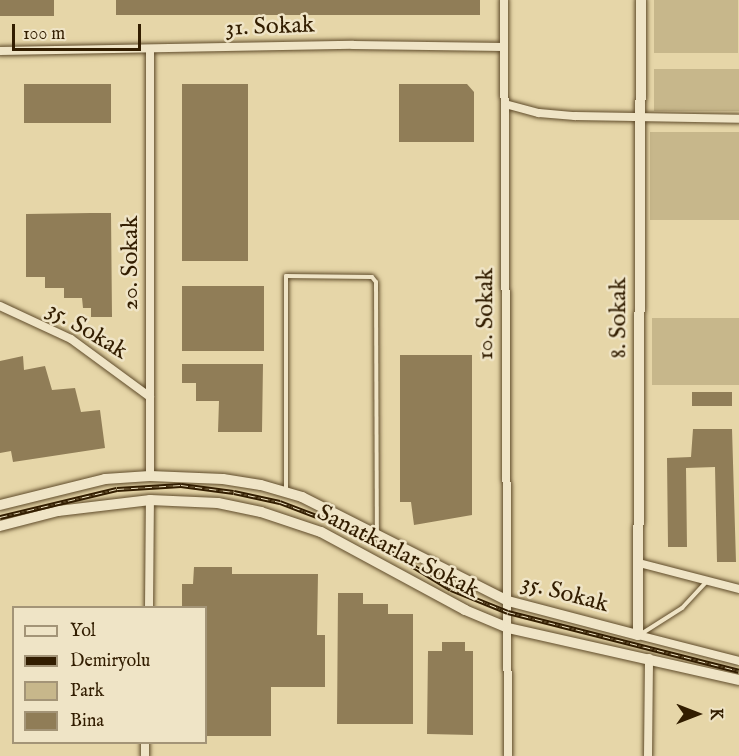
<!DOCTYPE html>
<html>
<head>
<meta charset="utf-8">
<style>
  body { margin:0 }
  #map { position:relative; width:739px; height:756px; overflow:hidden; background:#e6d6a8; font-family:"IM FELL English",serif }
  div>[style] { position:absolute }
  .green>* { inset:0; background:#c7b78b; transform-origin:0 0 }
  .building>* { inset:0; background:#907d57; transform-origin:0 0 }
  .roads { filter:drop-shadow(0 0 2px #5f4b2a) drop-shadow(0 0 2px #5f4b2a) }
  .service>* { height:4px; margin:-2px; padding:0 2px; transform-origin:2px; border-radius:2px; background:#efe4c6 }
  .minor>* { height:8px; margin:-4px; padding:0 4px; transform-origin:4px; border-radius:4px; background:#efe4c6 }
  .tertiary>* { height:10px; margin:-5px; padding:0 5px; transform-origin:5px; border-radius:5px; background:#efe4c6 }
  .rail>* { height:4.5px; margin-top:-2.25px; transform-origin:0; background:repeating-linear-gradient(90deg,#efe4c6 0 7px,#321d00 0 14px); box-sizing:border-box; border-block:2px solid #321d00 }
  span { translate:-50% -50%; white-space:nowrap; text-align:center; line-height:1.15; -webkit-text-stroke:5px #efe4c6; paint-order:stroke }
  .street-label { font-size:24px; color:#321d00 }
  .legend { position:absolute; left:12px; top:606px; width:195px; height:138px; box-sizing:border-box; background:#efe4c6; border:2px solid #a39477; margin:0; padding:8px 10px; list-style:none; font-size:18px; color:#321d00 }
  .legend li { display:flex; align-items:center; gap:12px; height:30px }
  .legend b { width:30px; border:2px solid #a39477 }
  .north { position:absolute; left:667px; top:684px; width:60px; height:60px; -webkit-text-stroke:4px #efe4c6; paint-order:stroke; rotate:90deg; font-size:16px; font-weight:700; line-height:24px; text-align:center; color:#321d00 }
  .north::after { content:''; display:block; margin:auto; width:21px; height:27px; background:#321d00; clip-path:polygon(50% 0,100% 100%,50% 72%,0 100%) }
  .scale { position:absolute; left:12px; top:24px; width:129px; height:27px; box-sizing:border-box; border:3px solid #321d00; border-top:0; padding-left:8px; font-size:18px; line-height:21px; white-space:nowrap; color:#321d00; -webkit-text-stroke:4px #efe4c6; paint-order:stroke }
</style>
</head>
<body>
<div id="map">
  <div class="green">
    <div style="left:654px;top:0;width:84px;height:53px"></div>
    <div style="left:654px;top:69px;width:85px;height:42px"></div>
    <div style="left:650px;top:132px;width:89px;height:88px"></div>
    <div style="left:652px;top:318px;width:87px;height:67px"></div>
  </div>
  <div class="building">
    <div style="left:0;top:0;width:54px;height:16px"></div>
    <div style="left:116px;top:0;width:364px;height:15px"></div>
    <div style="left:24px;top:84px;width:87px;height:39px"></div>
    <div style="left:182px;top:84px;width:66px;height:177px"></div>
    <div style="clip-path:polygon(399px 84px,467px 84px,474px 92px,474px 142px,399px 142px)"></div>
    <div style="clip-path:polygon(91px 213px,111px 213px,112px 317px,91px 317px,91px 308px,83px 308px,82px 298px,64px 298px,64px 288px,45px 288px,45px 277px,26px 277px,26px 214px)"></div>
    <div style="left:182px;top:286px;width:82px;height:65px"></div>
    <div style="clip-path:polygon(400px 355px,472px 355px,472px 515px,414px 525px,411px 502px,400px 502px)"></div>
    <div style="clip-path:polygon(23px 356px,24px 370px,45px 366px,52px 390px,75px 388px,81px 412px,100px 410px,105px 448px,13px 462px,11px 451px,0 453px,0 361px)"></div>
    <div style="clip-path:polygon(182px 364px,263px 364px,262px 432px,218px 432px,219px 401px,196px 401px,196px 383px,182px 383px)"></div>
    <div style="left:692px;top:392px;width:40px;height:14px"></div>
    <div style="clip-path:polygon(693px 429px,732px 429px,736px 562px,717px 562px,715px 467px,686px 468px,687px 547px,668px 547px,667px 458px,691px 457px)"></div>
    <div style="clip-path:polygon(194px 567px,232px 567px,232px 574px,318px 574px,317px 635px,325px 635px,325px 687px,271px 687px,271px 736px,206px 736px,206px 608px,182px 608px,182px 584px,193px 584px)"></div>
    <div style="clip-path:polygon(338px 593px,363px 593px,363px 604px,388px 604px,388px 614px,413px 614px,413px 724px,337px 724px)"></div>
    <div style="clip-path:polygon(442px 642px,465px 642px,465px 651px,473px 651px,473px 735px,427px 734px,428px 651px,442px 651px)"></div>
  </div>
  <div class="roads">
    <div class="service">
      <div style="left:286px;top:491px;width:215px;rotate:-90deg"></div>
      <div style="left:286px;top:276px;width:86px;rotate:0.7deg"></div>
      <div style="left:372px;top:277px;width:6px;rotate:51deg"></div>
      <div style="left:376px;top:282px;width:251px;rotate:89.8deg"></div>
      <div style="left:641px;top:634px;width:49px;rotate:-32.4deg"></div>
      <div style="left:682px;top:608px;width:37px;rotate:-47deg"></div>
    </div>
    <div class="minor">
      <div style="left:504px;top:0;width:756px;rotate:89.7deg"></div>
      <div style="left:150px;top:50px;width:426px;rotate:90deg"></div>
      <div style="left:0;top:51px;width:353px;rotate:-1deg"></div>
      <div style="left:353px;top:45px;width:151px;rotate:0.8deg"></div>
      <div style="left:505px;top:104px;width:35px;rotate:15deg"></div>
      <div style="left:539px;top:113px;width:36px;rotate:5deg"></div>
      <div style="left:575px;top:116px;width:164px;rotate:1deg"></div>
      <div style="left:0;top:306px;width:78px;rotate:24.9deg"></div>
      <div style="left:71px;top:339px;width:98px;rotate:36.3deg"></div>
      <div style="left:639px;top:563px;width:103px;rotate:14.6deg"></div>
      <div style="left:149px;top:608px;width:108px;rotate:-89.5deg"></div>
      <div style="left:638px;top:635px;width:104px;rotate:14.4deg"></div>
      <div style="left:145px;top:756px;width:14px;rotate:-90deg"></div>
      <div style="left:648px;top:756px;width:98px;rotate:-89.4deg"></div>
    </div>
    <div class="tertiary">
      <div style="left:0;top:505px;width:108px;rotate:-13.9deg"></div>
      <div style="left:105px;top:479px;width:45px;rotate:-3.8deg"></div>
      <div style="left:150px;top:476px;width:73px;rotate:2.4deg"></div>
      <div style="left:223px;top:479px;width:38px;rotate:9deg"></div>
      <div style="left:261px;top:485px;width:43px;rotate:16.3deg"></div>
      <div style="left:302px;top:497px;width:231px;rotate:26.8deg"></div>
      <div style="left:508px;top:601px;width:134px;rotate:14.7deg"></div>
      <div style="left:638px;top:635px;width:635px;rotate:-89.73deg"></div>
      <div style="left:0;top:526px;width:60px;rotate:-14.5deg"></div>
      <div style="left:58px;top:511px;width:93px;rotate:-6.8deg"></div>
      <div style="left:150px;top:500px;width:68px;rotate:2.5deg"></div>
      <div style="left:218px;top:503px;width:44px;rotate:11.8deg"></div>
      <div style="left:261px;top:512px;width:63px;rotate:18.4deg"></div>
      <div style="left:321px;top:532px;width:164px;rotate:28.4deg"></div>
      <div style="left:465px;top:610px;width:47px;rotate:22.7deg"></div>
      <div style="left:508px;top:628px;width:237px;rotate:12.7deg"></div>
    </div>
  </div>
  <div class="rail">
    <div style="left:0;top:517px;width:120px;rotate:-13.5deg"></div>
    <div style="left:117px;top:489px;width:64px;rotate:-3.6deg"></div>
    <div style="left:181px;top:485px;width:53px;rotate:7.5deg"></div>
    <div style="left:234px;top:492px;width:47px;rotate:12.3deg"></div>
    <div style="left:280px;top:502px;width:81px;rotate:20.9deg"></div>
    <div style="left:356px;top:531px;width:111px;rotate:31.4deg"></div>
    <div style="left:451px;top:589px;width:61px;rotate:22deg"></div>
    <div style="left:508px;top:612px;width:238px;rotate:14.3deg"></div>
  </div>
  <div class="street-label">
    <span style="left:270px;top:27px;rotate:-2deg">31. Sokak</span>
    <span style="left:131px;top:263px;rotate:-90deg">20. Sokak</span>
    <span style="left:486px;top:314px;rotate:-90deg">10. Sokak</span>
    <span style="left:619px;top:318px;rotate:-90deg">8. Sokak</span>
    <span style="left:87px;top:331px;rotate:31deg">35. Sokak</span>
    <span style="left:398px;top:552px;rotate:27deg">Sanatkarlar Sokak</span>
    <span style="left:565px;top:594px;rotate:15deg">35. Sokak</span>
  </div>
  <ul class="legend">
  <li><b style="height:8px;background:#efe4c6"></b>Yol</li>
  <li><b style="height:8px;background:#321d00"></b>Demiryolu</li>
  <li><b style="height:16px;background:#c7b78b"></b>Park</li>
  <li><b style="height:16px;background:#907d57"></b>Bina</li>
  </ul>
  <div class="north">K</div>
  <div class="scale">100 m</div>
</div>
</body>
</html>
